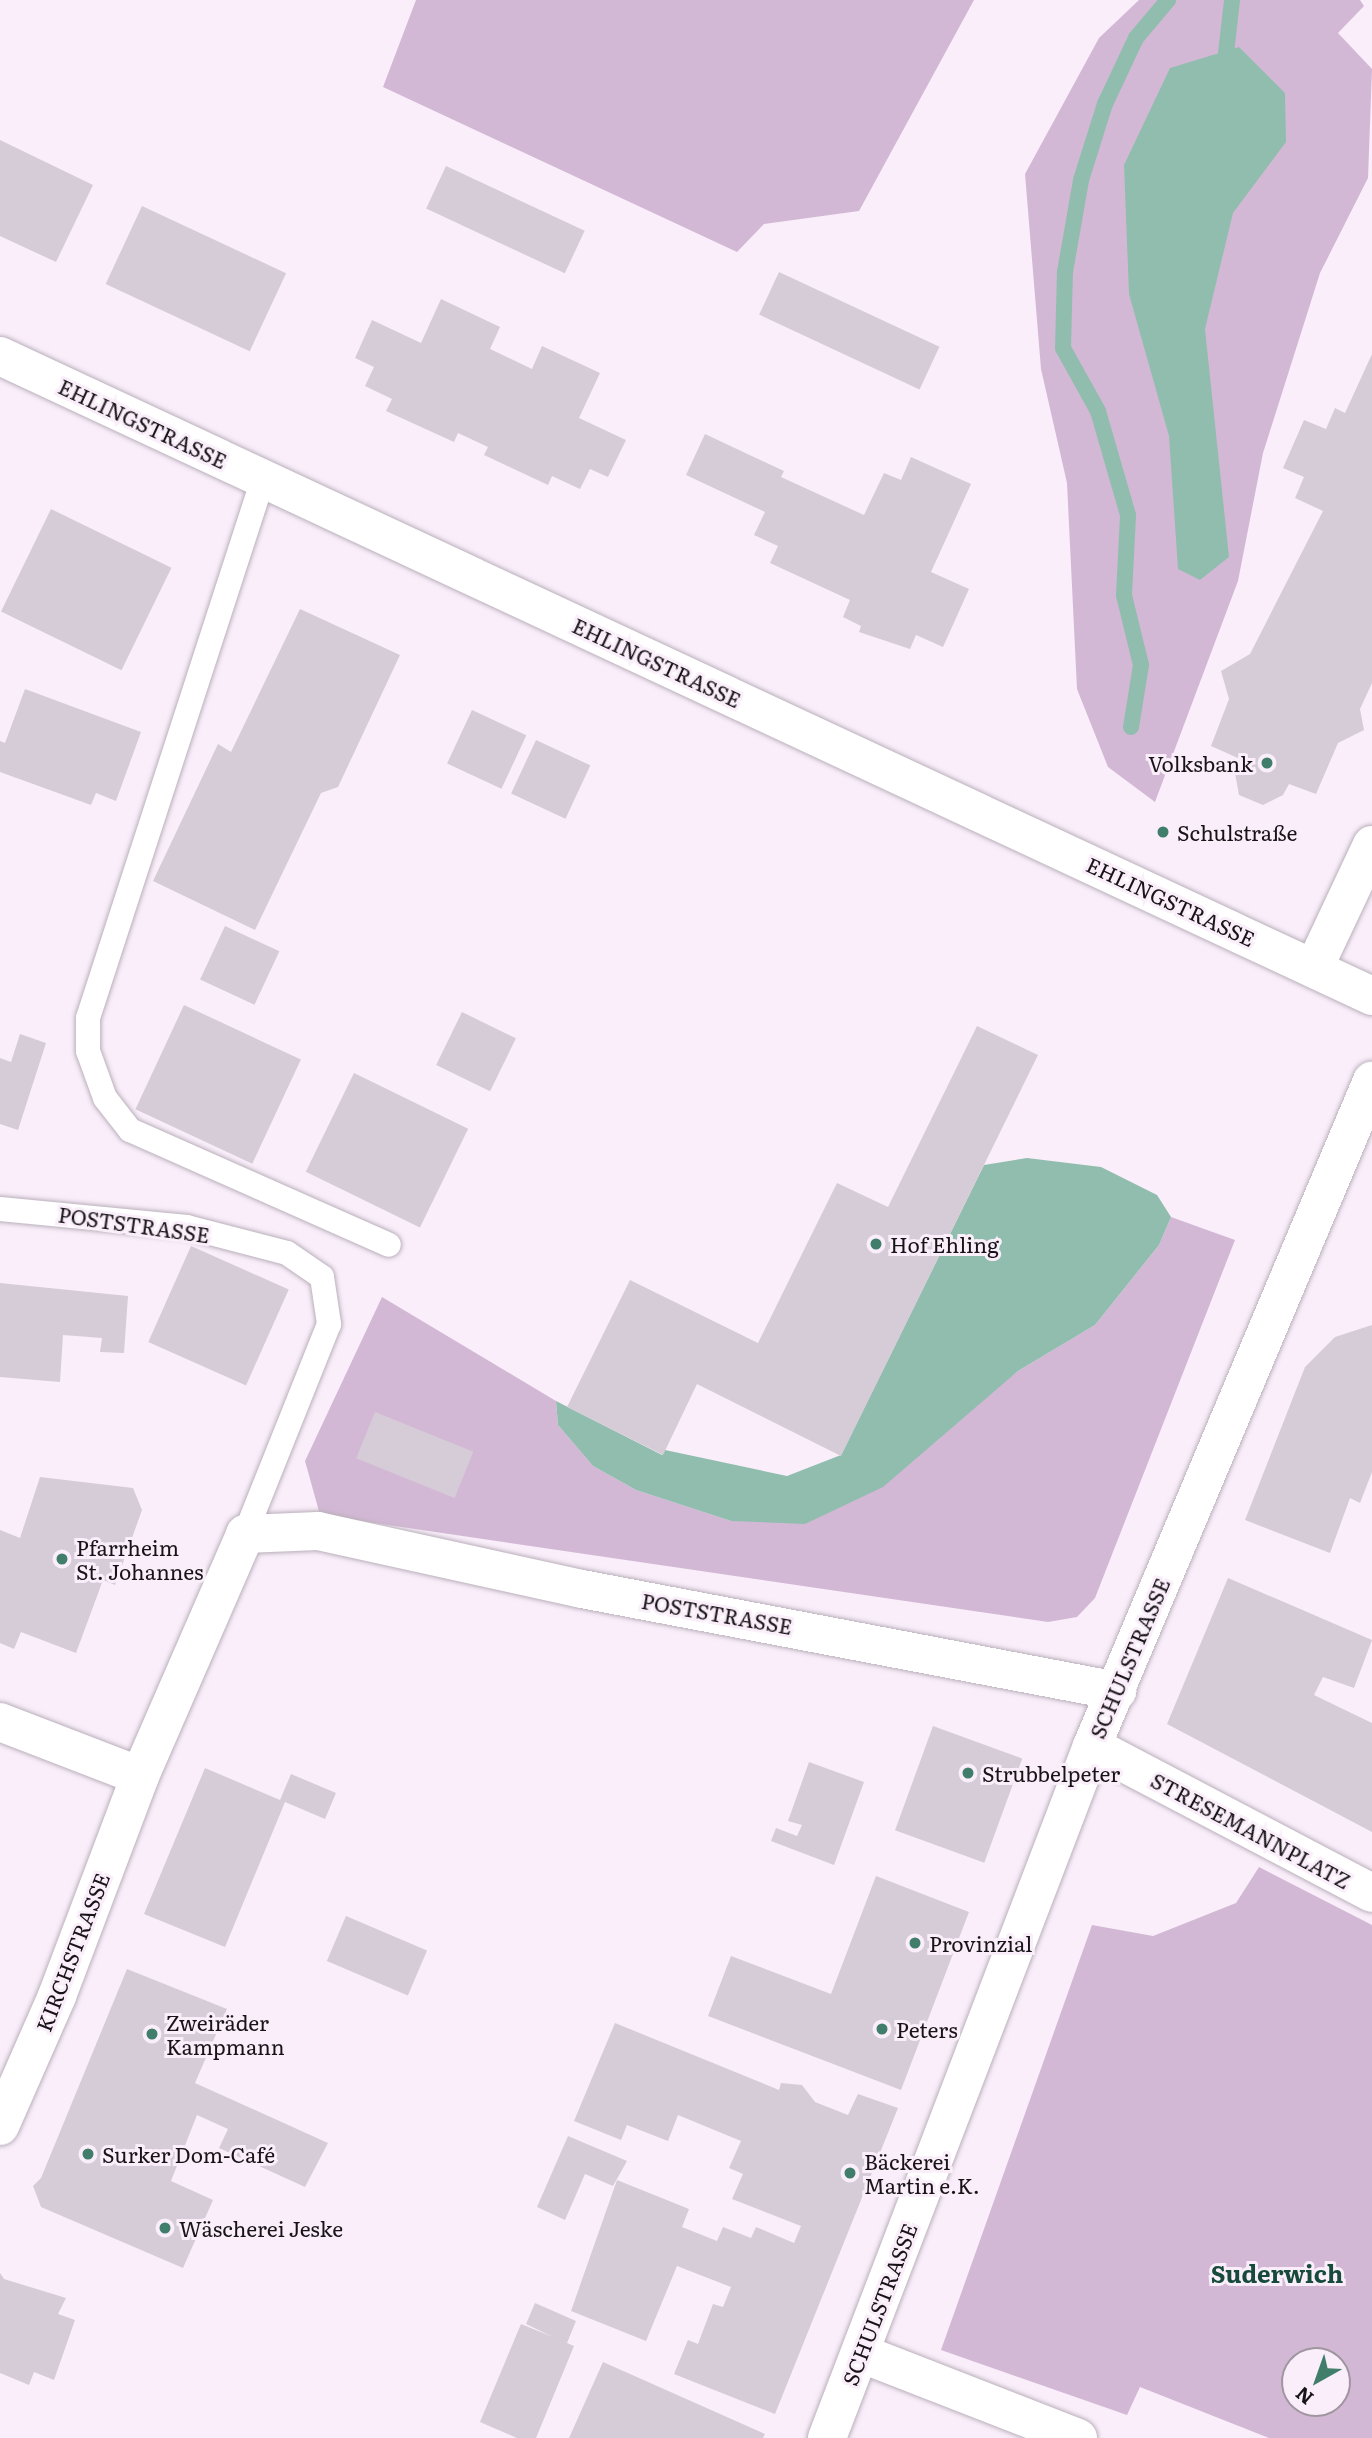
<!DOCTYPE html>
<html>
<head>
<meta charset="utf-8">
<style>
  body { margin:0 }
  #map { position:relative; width:1372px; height:2438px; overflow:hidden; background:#f9eefa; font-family:Literata,serif }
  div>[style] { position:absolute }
  .green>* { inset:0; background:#d3b8d5 }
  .water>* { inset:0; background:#91bdae }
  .stream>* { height:16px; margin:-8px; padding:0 8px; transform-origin:8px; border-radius:8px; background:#91bdae }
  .building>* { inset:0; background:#d6ccd7; transform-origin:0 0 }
  .roads { filter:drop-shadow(0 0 2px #bab0bb) drop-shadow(0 0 2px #bab0bb) }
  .service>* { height:24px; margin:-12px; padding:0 12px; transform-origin:12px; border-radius:12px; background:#fff }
  .minor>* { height:38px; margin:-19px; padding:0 19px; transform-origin:19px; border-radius:19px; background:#fff }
  .tertiary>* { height:38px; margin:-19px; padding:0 19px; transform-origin:19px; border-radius:19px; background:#fff }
  .dots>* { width:19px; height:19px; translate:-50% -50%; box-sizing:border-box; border:4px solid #f9eefa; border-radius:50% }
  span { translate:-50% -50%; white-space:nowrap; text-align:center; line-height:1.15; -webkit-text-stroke:6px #f9eefa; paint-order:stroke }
  .street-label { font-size:21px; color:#171317 }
  .poi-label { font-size:21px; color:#171317 }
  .right { translate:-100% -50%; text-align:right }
  .left { translate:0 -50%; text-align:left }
  .quarter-label { font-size:24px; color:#164a3b; font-weight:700 }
  .north { position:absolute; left:1281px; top:2347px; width:70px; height:70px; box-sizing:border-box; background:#f9eefa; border:2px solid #9f969f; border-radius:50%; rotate:220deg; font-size:19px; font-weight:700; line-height:28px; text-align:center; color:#171317 }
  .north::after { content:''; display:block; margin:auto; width:24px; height:32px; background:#407e6b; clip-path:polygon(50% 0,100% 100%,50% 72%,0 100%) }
</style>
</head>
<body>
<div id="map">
  <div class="green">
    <div style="clip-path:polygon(416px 0,974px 0,859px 211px,764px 224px,737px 252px,383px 87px)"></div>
    <div style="clip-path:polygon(1139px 0,1360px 0,1364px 6px,1338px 33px,1372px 69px,1368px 178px,1320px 273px,1263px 453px,1238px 581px,1155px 802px,1108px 767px,1077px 689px,1067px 483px,1041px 369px,1025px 174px,1099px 38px)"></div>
    <div style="clip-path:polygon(1171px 1217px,1235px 1240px,1095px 1598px,1077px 1617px,1048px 1622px,320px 1515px,305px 1461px,382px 1297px,556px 1401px,558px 1425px,593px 1466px,636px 1490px,731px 1521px,952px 1423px,1018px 1371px,1095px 1325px,1159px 1245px)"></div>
    <div style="clip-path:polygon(evenodd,1259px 1867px,1372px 1925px,1372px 2438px,1269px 2438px,1140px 2387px,1127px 2415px,941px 2350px,1092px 1925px,1153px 1936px,1236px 1903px,1259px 1867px,1295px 2361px,1337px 2361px,1337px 2403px,1295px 2403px,1295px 2361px)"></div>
  </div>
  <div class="water">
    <div style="clip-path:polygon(1239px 47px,1285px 93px,1286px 142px,1233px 213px,1205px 329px,1229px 557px,1200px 580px,1178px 569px,1169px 436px,1129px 294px,1124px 165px,1170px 68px)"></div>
    <div style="clip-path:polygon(1027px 1158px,1101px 1167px,1157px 1195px,1171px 1217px,1159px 1245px,1095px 1325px,1018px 1371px,883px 1487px,805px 1524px,731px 1521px,636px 1490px,593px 1466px,558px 1425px,556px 1401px,662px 1455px,665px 1450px,787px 1476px,841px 1455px,984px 1165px)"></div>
  </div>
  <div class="stream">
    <div style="left:1226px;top:53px;width:53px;rotate:-83.5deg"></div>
    <div style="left:1131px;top:727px;width:63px;rotate:-80.8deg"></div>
    <div style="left:1141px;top:665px;width:72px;rotate:-103.7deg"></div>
    <div style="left:1124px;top:595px;width:80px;rotate:-87.1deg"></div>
    <div style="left:1128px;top:515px;width:108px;rotate:-106.1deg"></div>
    <div style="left:1098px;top:411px;width:72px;rotate:-119.1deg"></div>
    <div style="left:1063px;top:348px;width:76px;rotate:-88.5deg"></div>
    <div style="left:1065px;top:272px;width:93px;rotate:-80.1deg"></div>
    <div style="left:1081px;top:180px;width:80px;rotate:-72.5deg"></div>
    <div style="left:1105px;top:104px;width:73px;rotate:-64.8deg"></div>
    <div style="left:1136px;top:38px;width:50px;rotate:-49.9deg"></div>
  </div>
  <div class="building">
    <div style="clip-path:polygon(0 140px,93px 185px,56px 262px,0 236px)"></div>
    <div style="left:446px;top:166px;width:153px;height:47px;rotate:25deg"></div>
    <div style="left:142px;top:206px;width:159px;height:86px;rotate:25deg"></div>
    <div style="left:779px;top:272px;width:177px;height:47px;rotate:25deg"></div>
    <div style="clip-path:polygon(441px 299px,500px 327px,490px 349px,532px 369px,542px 346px,600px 373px,579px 418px,626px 440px,608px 477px,590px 469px,580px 489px,552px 476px,548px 485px,484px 455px,488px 447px,458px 433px,454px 442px,386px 411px,392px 399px,365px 386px,374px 367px,355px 358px,372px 320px,421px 343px)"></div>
    <div style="clip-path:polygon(1372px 354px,1372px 683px,1360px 709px,1364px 730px,1338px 743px,1316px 794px,1289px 784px,1283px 795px,1263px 805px,1239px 795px,1235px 773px,1240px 759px,1211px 746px,1229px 699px,1221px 671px,1250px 654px,1323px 511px,1295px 498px,1304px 477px,1283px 468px,1304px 420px,1326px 429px,1335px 408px,1345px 413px)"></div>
    <div style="clip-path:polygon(705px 434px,784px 471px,781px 477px,864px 515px,884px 473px,901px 480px,911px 457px,971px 484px,931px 572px,969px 589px,943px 647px,916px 635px,910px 649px,859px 632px,861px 626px,843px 617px,850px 600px,770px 563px,778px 546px,754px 535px,765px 512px,686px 475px)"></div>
    <div style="left:51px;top:509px;width:134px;height:114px;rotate:26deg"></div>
    <div style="clip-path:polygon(300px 609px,400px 655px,338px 787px,321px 793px,255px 930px,153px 881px,218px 744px,231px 752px)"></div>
    <div style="clip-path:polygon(25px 689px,141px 732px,116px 801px,96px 793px,91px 805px,0 772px,0 741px,5px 743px)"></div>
    <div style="left:472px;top:710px;width:60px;height:59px;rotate:25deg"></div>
    <div style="left:536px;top:740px;width:60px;height:59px;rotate:25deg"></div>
    <div style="left:225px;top:926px;width:60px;height:59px;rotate:25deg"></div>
    <div style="left:184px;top:1005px;width:129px;height:115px;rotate:25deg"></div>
    <div style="left:462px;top:1012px;width:60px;height:59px;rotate:26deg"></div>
    <div style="clip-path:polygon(977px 1026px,1038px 1055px,841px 1456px,697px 1384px,663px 1455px,567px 1407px,630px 1280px,758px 1343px,837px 1183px,888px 1207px)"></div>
    <div style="clip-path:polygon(20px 1034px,46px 1043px,18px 1130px,0 1124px,0 1058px,11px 1062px)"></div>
    <div style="left:354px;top:1073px;width:127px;height:110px;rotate:26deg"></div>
    <div style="left:191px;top:1246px;width:107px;height:105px;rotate:24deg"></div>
    <div style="clip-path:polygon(0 1283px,128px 1296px,124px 1353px,100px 1352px,102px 1338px,63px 1335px,60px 1382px,0 1377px)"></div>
    <div style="clip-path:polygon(1372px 1325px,1372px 1472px,1360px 1503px,1350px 1498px,1330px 1553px,1245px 1520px,1305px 1367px,1335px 1337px)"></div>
    <div style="left:375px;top:1412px;width:106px;height:50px;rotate:22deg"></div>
    <div style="clip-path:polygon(40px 1477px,133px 1488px,142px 1510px,115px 1585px,103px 1580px,76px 1653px,21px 1632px,14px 1649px,0 1643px,0 1530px,20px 1538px)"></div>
    <div style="clip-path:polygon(1228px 1578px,1372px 1640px,1354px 1688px,1323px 1677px,1314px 1695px,1372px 1723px,1372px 1832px,1167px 1724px)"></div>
    <div style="left:933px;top:1726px;width:95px;height:111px;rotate:20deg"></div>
    <div style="clip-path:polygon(809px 1762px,864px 1782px,834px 1865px,771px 1841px,776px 1828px,797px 1836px,802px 1825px,788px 1821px)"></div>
    <div style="clip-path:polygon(205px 1768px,280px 1800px,291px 1774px,336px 1793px,325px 1819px,285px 1802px,225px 1947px,144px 1914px)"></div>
    <div style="clip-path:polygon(876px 1876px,969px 1912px,901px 2090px,708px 2016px,731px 1956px,831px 1994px)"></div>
    <div style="left:346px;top:1916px;width:88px;height:49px;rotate:23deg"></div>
    <div style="clip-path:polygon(127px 1969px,227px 2009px,195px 2083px,328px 2143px,305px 2187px,219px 2148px,228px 2129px,197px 2115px,171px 2181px,213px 2200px,183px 2268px,41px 2207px,33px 2186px,41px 2178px)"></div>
    <div style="clip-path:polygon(615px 2023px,779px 2090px,781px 2083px,802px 2085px,815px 2102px,848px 2115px,858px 2094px,898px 2108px,775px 2414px,674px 2374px,688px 2340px,698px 2344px,713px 2304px,723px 2307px,731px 2287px,677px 2266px,646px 2341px,571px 2311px,617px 2180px,689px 2209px,682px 2227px,717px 2241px,723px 2227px,751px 2238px,756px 2227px,794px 2243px,801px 2226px,732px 2199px,743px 2174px,729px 2168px,741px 2141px,678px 2115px,668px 2141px,627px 2125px,621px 2140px,574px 2121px)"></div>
    <div style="clip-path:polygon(568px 2136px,627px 2161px,613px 2186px,585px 2174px,565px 2220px,537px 2207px)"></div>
    <div style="clip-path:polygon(0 2273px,4px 2279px,66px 2298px,58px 2314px,75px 2320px,54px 2380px,34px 2372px,29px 2385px,0 2373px)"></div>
    <div style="clip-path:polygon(535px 2303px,576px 2321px,567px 2343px,574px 2346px,536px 2438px,517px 2438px,480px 2422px,521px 2324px,553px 2337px,526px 2324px)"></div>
    <div style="clip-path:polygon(603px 2362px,765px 2434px,763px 2438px,569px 2438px)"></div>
  </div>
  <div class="roads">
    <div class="service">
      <div style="left:263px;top:479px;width:567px;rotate:107.99deg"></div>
      <div style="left:88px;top:1018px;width:33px;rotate:90deg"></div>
      <div style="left:88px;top:1051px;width:50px;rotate:70.1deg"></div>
      <div style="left:105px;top:1098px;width:41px;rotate:52deg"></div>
      <div style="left:130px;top:1130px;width:283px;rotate:23.9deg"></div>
      <div style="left:0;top:1209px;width:188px;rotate:5.5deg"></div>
      <div style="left:187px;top:1227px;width:103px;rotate:14.6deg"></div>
      <div style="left:287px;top:1253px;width:42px;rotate:34.4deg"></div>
      <div style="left:322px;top:1277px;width:48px;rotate:81.5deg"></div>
      <div style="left:329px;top:1324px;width:226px;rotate:111.8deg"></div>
    </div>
    <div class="minor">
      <div style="left:1314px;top:968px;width:136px;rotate:-64.8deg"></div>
      <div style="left:0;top:1722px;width:150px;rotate:21.1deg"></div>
      <div style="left:1092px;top:1746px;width:316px;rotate:27.7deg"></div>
      <div style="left:0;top:2126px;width:142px;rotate:-66.3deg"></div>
      <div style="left:57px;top:1996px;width:235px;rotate:-69.3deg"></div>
      <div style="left:140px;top:1776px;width:264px;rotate:-66.5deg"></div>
      <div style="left:245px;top:1534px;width:73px;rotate:-2.4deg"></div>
      <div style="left:318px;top:1531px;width:270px;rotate:12.4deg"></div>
      <div style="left:582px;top:1589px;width:545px;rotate:10.79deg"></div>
      <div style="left:860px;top:2353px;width:234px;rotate:21.3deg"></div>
      <div style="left:827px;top:2438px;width:741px;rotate:-69.05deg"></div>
      <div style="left:1092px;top:1746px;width:722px;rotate:-67.17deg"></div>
    </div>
    <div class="tertiary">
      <div style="left:0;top:356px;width:1514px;rotate:25.01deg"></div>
    </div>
  </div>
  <div class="dots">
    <div style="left:1267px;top:763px;background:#407e6b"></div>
    <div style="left:1163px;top:832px;background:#407e6b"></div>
    <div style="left:876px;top:1244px;background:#407e6b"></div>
    <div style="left:62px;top:1559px;background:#407e6b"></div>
    <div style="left:968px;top:1773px;background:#407e6b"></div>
    <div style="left:915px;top:1943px;background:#407e6b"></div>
    <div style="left:882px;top:2029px;background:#407e6b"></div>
    <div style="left:152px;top:2034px;background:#407e6b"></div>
    <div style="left:88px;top:2154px;background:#407e6b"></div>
    <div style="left:850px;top:2173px;background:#407e6b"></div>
    <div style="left:165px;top:2228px;background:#407e6b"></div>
  </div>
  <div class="street-label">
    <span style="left:143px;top:423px;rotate:25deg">EHLINGSTRASSE</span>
    <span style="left:657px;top:662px;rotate:25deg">EHLINGSTRASSE</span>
    <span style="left:1171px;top:901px;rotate:25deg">EHLINGSTRASSE</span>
    <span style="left:134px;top:1224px;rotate:8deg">POSTSTRASSE</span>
    <span style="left:717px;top:1613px;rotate:10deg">POSTSTRASSE</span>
    <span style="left:1129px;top:1658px;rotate:-67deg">SCHULSTRASSE</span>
    <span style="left:1251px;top:1830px;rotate:28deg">STRESEMANNPLATZ</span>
    <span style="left:72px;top:1952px;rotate:-69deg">KIRCHSTRASSE</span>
    <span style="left:879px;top:2304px;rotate:-69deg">SCHULSTRASSE</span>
  </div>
  <div class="poi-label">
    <span class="right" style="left:1253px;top:763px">Volksbank</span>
    <span class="left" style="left:1177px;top:832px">Schulstraße</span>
    <span class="left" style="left:890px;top:1244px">Hof Ehling</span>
    <span class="left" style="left:76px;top:1559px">Pfarrheim<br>St. Johannes</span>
    <span class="left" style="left:982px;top:1773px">Strubbelpeter</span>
    <span class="left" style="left:929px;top:1943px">Provinzial</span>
    <span class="left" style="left:166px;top:2034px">Zweiräder<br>Kampmann</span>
    <span class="left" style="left:896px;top:2029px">Peters</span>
    <span class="left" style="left:102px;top:2154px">Surker Dom-Café</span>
    <span class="left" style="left:864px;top:2173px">Bäckerei<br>Martin e.K.</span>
    <span class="left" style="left:179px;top:2228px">Wäscherei Jeske</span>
  </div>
  <div class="quarter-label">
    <span style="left:1277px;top:2273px">Suderwich</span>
  </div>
  <div class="north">N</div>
</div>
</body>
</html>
